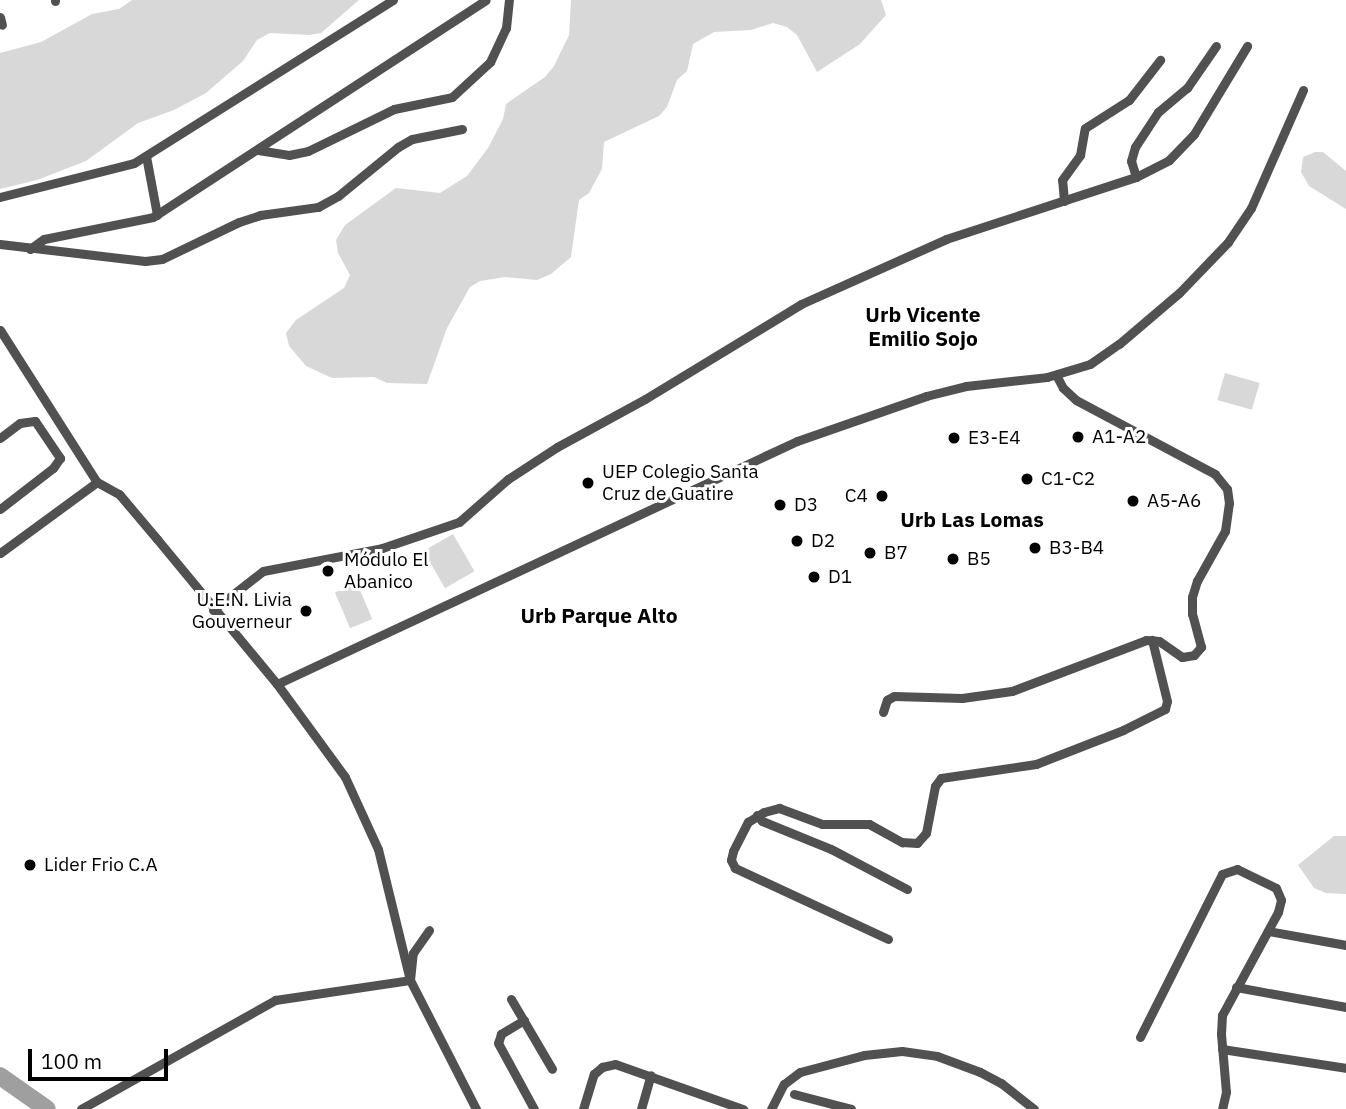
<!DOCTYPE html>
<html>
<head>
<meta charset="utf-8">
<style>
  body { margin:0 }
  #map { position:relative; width:1346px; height:1109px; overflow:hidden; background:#fff; font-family:"IBM Plex Sans",sans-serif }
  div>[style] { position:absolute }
  .green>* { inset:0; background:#d8d8d8; transform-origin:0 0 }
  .river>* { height:18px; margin:-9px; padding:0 9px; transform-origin:9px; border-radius:9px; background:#9f9f9f }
  .minor>* { height:9px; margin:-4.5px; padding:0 4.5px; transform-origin:4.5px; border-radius:4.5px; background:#515151 }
  .dots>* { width:19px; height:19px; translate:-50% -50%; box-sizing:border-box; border:4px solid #fff; border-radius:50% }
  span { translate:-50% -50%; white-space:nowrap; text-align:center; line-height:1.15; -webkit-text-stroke:6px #fff; paint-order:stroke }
  .poi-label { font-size:19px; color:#000 }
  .left { translate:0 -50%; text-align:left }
  .right { translate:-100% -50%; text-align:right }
  .neighbourhood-label { font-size:21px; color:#000; font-weight:700 }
  .scale { position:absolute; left:28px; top:1049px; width:140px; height:32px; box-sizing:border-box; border:4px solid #000; border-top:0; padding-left:9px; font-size:21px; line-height:24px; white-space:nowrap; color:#000; -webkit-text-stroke:5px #fff; paint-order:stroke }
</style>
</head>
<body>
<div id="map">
  <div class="green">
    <div style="clip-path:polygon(132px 0,359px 0,321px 33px,309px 35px,270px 33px,257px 40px,243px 61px,206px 93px,174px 110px,138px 123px,86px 161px,37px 180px,0 189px,0 53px,41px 42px,92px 14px,119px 9px)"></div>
    <div style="clip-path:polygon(571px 0,881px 0,886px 15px,860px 44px,817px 72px,797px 35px,787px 27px,773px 23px,751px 30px,714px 32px,693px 44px,687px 71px,677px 80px,667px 107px,659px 116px,604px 142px,602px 169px,589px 193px,579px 200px,571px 257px,551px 274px,537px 280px,505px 277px,480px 281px,470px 287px,447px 328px,427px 384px,387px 383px,374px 377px,332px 378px,306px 366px,289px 346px,286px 333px,296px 320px,344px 288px,350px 275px,338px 253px,336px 240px,345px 225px,396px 188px,440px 193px,467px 176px,488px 148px,503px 119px,506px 104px,545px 77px,554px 66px,569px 35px)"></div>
    <div style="clip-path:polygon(1315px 152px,1323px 152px,1346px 171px,1346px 209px,1309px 186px,1301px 172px,1303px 157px)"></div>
    <div style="left:1225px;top:373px;width:36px;height:28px;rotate:16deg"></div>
    <div style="left:453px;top:534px;width:43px;height:34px;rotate:60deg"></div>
    <div style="left:357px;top:583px;width:39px;height:24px;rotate:67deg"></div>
    <div style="clip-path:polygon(1334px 836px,1346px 836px,1346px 894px,1326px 893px,1314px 888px,1298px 865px)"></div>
  </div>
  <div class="river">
    <div style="left:0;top:1076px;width:57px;rotate:35.1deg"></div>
  </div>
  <div class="minor">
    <div style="left:55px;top:0;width:1px;rotate:90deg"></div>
    <div style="left:0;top:17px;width:8px;rotate:76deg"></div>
    <div style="left:258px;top:150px;width:31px;rotate:9deg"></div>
    <div style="left:289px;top:155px;width:19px;rotate:-12deg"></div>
    <div style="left:308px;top:151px;width:96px;rotate:-26deg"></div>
    <div style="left:394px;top:109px;width:59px;rotate:-11.7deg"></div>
    <div style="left:452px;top:97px;width:52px;rotate:-42.6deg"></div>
    <div style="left:490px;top:62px;width:38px;rotate:-65deg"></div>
    <div style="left:506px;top:28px;width:28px;rotate:-84deg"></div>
    <div style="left:146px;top:156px;width:60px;rotate:79.4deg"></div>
    <div style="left:1136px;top:177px;width:17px;rotate:-107deg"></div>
    <div style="left:1131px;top:161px;width:15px;rotate:-74deg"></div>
    <div style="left:1135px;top:147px;width:42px;rotate:-56.7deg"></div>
    <div style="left:1158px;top:112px;width:38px;rotate:-40deg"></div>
    <div style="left:1187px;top:88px;width:51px;rotate:-55.4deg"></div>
    <div style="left:0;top:197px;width:138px;rotate:-14.2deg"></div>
    <div style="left:134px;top:163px;width:306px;rotate:-32.2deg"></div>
    <div style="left:1064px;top:201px;width:21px;rotate:-95deg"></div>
    <div style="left:1062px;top:180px;width:31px;rotate:-54deg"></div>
    <div style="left:1080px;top:155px;width:27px;rotate:-80deg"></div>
    <div style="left:1085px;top:128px;width:52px;rotate:-32.5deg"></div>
    <div style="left:1129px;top:100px;width:51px;rotate:-52.2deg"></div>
    <div style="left:0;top:244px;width:146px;rotate:6.7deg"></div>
    <div style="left:145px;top:261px;width:17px;rotate:-7deg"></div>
    <div style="left:162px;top:259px;width:85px;rotate:-25.7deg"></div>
    <div style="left:239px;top:222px;width:22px;rotate:-18deg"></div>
    <div style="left:260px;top:215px;width:59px;rotate:-7.9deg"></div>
    <div style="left:318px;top:207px;width:23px;rotate:-29deg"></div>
    <div style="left:338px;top:196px;width:77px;rotate:-39.2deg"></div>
    <div style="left:398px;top:147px;width:16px;rotate:-30deg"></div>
    <div style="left:412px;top:139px;width:51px;rotate:-11.3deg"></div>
    <div style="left:30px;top:249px;width:17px;rotate:-36deg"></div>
    <div style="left:44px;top:239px;width:111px;rotate:-11.4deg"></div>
    <div style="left:153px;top:217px;width:397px;rotate:-33.1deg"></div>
    <div style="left:0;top:330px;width:180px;rotate:57.5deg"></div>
    <div style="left:97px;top:482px;width:25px;rotate:29deg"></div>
    <div style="left:119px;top:494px;width:59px;rotate:49.8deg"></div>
    <div style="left:157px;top:539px;width:188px;rotate:50.4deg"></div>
    <div style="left:277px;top:684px;width:115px;rotate:53.8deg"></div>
    <div style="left:345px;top:777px;width:79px;rotate:65.4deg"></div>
    <div style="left:378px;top:849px;width:135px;rotate:76.3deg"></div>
    <div style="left:410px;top:980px;width:145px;rotate:62.9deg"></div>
    <div style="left:0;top:438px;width:25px;rotate:-37deg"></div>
    <div style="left:20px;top:423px;width:15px;rotate:-8deg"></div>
    <div style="left:35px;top:421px;width:45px;rotate:56deg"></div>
    <div style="left:60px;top:458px;width:12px;rotate:125deg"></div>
    <div style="left:53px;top:468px;width:67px;rotate:142.3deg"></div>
    <div style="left:0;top:553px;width:120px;rotate:-36.2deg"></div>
    <div style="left:213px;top:610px;width:63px;rotate:-38deg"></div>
    <div style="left:263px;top:571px;width:121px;rotate:-10.9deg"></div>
    <div style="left:382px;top:548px;width:81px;rotate:-18.7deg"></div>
    <div style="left:459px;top:522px;width:65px;rotate:-41.3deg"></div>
    <div style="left:508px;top:479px;width:59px;rotate:-33.1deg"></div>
    <div style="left:557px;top:447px;width:100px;rotate:-28.6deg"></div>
    <div style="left:645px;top:399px;width:183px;rotate:-31.3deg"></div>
    <div style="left:801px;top:304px;width:159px;rotate:-24.1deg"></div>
    <div style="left:946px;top:239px;width:200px;rotate:-18.1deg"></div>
    <div style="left:1136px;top:177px;width:37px;rotate:-27deg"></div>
    <div style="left:1169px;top:160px;width:36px;rotate:-46deg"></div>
    <div style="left:1194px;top:134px;width:103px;rotate:-58.9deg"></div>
    <div style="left:277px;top:684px;width:574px;rotate:-25.05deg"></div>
    <div style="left:797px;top:441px;width:137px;rotate:-19.2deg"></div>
    <div style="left:926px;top:396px;width:41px;rotate:-14deg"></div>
    <div style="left:966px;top:386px;width:81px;rotate:-6.3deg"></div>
    <div style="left:1047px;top:377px;width:45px;rotate:-16.8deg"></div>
    <div style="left:1090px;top:364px;width:35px;rotate:-35deg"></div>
    <div style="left:1119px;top:344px;width:79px;rotate:-40.4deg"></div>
    <div style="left:1179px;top:293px;width:71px;rotate:-46.1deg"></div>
    <div style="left:1228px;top:242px;width:41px;rotate:-55.9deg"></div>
    <div style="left:1251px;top:208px;width:129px;rotate:-66.2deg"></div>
    <div style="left:883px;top:712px;width:13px;rotate:-72deg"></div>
    <div style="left:887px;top:700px;width:8px;rotate:-30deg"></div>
    <div style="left:894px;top:696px;width:68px;rotate:1.7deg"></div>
    <div style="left:962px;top:698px;width:50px;rotate:-8deg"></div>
    <div style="left:1012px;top:691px;width:143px;rotate:-20.8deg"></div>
    <div style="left:1146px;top:640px;width:13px;rotate:4deg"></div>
    <div style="left:1159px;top:641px;width:28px;rotate:35deg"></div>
    <div style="left:1182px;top:657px;width:12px;rotate:-9deg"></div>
    <div style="left:1194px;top:655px;width:11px;rotate:-49deg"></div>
    <div style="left:1201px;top:647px;width:34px;rotate:-105deg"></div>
    <div style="left:1192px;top:614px;width:17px;rotate:-90deg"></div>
    <div style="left:1192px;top:597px;width:17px;rotate:-73deg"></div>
    <div style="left:1197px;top:581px;width:57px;rotate:-60.8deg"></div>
    <div style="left:1225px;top:531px;width:28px;rotate:-82deg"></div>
    <div style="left:1229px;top:503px;width:14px;rotate:-98deg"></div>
    <div style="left:1227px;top:489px;width:19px;rotate:-129deg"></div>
    <div style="left:1215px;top:474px;width:157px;rotate:-152deg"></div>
    <div style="left:1076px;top:400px;width:18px;rotate:-137deg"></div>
    <div style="left:1063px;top:388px;width:15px;rotate:-118deg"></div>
    <div style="left:757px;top:815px;width:8px;rotate:50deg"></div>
    <div style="left:762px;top:821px;width:74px;rotate:22.1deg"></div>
    <div style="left:831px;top:849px;width:86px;rotate:27.8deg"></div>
    <div style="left:1268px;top:931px;width:79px;rotate:10.2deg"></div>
    <div style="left:888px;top:939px;width:169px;rotate:-155.1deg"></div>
    <div style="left:735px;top:868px;width:9px;rotate:-117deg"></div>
    <div style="left:731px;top:860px;width:9px;rotate:-77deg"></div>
    <div style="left:733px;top:851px;width:33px;rotate:-63deg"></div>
    <div style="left:748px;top:822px;width:19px;rotate:-32deg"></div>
    <div style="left:764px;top:812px;width:16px;rotate:-15deg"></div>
    <div style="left:779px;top:808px;width:46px;rotate:20.4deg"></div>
    <div style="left:822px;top:824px;width:47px"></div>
    <div style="left:869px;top:824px;width:38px;rotate:29deg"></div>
    <div style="left:902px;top:842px;width:15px;rotate:4deg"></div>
    <div style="left:917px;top:843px;width:13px;rotate:-48deg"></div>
    <div style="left:926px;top:833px;width:48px;rotate:-79.2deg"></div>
    <div style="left:935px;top:786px;width:10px;rotate:-53deg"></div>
    <div style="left:941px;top:778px;width:96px;rotate:-8.4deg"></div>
    <div style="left:1036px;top:764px;width:93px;rotate:-21.3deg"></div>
    <div style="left:1123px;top:730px;width:47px;rotate:-26.6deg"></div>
    <div style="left:1165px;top:709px;width:8px;rotate:-76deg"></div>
    <div style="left:1167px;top:701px;width:63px;rotate:-103.8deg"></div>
    <div style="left:1236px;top:987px;width:112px;rotate:10.3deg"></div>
    <div style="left:511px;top:999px;width:81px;rotate:59.6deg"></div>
    <div style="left:524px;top:1020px;width:27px;rotate:149deg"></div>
    <div style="left:501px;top:1034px;width:9px;rotate:108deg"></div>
    <div style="left:498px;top:1043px;width:75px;rotate:61.4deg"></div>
    <div style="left:1140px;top:1037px;width:182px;rotate:-63.3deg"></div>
    <div style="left:1222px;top:874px;width:16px;rotate:-18deg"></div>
    <div style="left:1237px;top:869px;width:43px;rotate:26deg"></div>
    <div style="left:1276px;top:888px;width:13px;rotate:67deg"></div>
    <div style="left:1281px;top:900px;width:12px;rotate:104deg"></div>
    <div style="left:1278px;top:912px;width:117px;rotate:118.5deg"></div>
    <div style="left:1222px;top:1015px;width:19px;rotate:93deg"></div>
    <div style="left:1221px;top:1034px;width:58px;rotate:85.1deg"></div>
    <div style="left:1226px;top:1092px;width:17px;rotate:103deg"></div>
    <div style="left:1222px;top:1049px;width:125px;rotate:8.7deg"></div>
    <div style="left:794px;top:1094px;width:59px;rotate:14.7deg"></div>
    <div style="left:81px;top:1109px;width:223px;rotate:-29.3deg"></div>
    <div style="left:275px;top:1000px;width:136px;rotate:-8.4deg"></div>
    <div style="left:410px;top:980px;width:27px;rotate:-84deg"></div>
    <div style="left:413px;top:953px;width:28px;rotate:-55deg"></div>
    <div style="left:583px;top:1109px;width:37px;rotate:-73deg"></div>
    <div style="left:594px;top:1074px;width:11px;rotate:-41deg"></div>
    <div style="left:602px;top:1067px;width:13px;rotate:-13deg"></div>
    <div style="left:615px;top:1064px;width:136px;rotate:19.4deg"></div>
    <div style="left:641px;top:1109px;width:35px;rotate:-74deg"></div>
    <div style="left:771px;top:1109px;width:28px;rotate:-63deg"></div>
    <div style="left:784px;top:1084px;width:20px;rotate:-37deg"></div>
    <div style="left:800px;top:1072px;width:66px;rotate:-14.9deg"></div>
    <div style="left:864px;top:1055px;width:38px;rotate:-6deg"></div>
    <div style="left:902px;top:1051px;width:35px;rotate:8deg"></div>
    <div style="left:937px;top:1056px;width:46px;rotate:20.4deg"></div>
    <div style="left:980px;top:1072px;width:24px;rotate:28deg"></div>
    <div style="left:1001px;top:1083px;width:42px;rotate:38.2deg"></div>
  </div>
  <div class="dots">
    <div style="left:1078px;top:437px;background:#000"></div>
    <div style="left:954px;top:438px;background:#000"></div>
    <div style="left:1027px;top:479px;background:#000"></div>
    <div style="left:588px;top:483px;background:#000"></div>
    <div style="left:882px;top:496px;background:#000"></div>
    <div style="left:1133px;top:501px;background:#000"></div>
    <div style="left:780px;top:505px;background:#000"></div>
    <div style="left:797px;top:541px;background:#000"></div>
    <div style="left:1035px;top:548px;background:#000"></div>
    <div style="left:870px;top:553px;background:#000"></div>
    <div style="left:953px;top:559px;background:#000"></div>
    <div style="left:328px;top:571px;background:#000"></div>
    <div style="left:814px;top:577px;background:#000"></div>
    <div style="left:306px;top:611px;background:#000"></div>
    <div style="left:30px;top:865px;background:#000"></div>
  </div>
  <div class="poi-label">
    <span class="left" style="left:1092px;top:437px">A1-A2</span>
    <span class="left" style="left:968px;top:438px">E3-E4</span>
    <span class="left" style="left:602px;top:483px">UEP Colegio Santa<br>Cruz de Guatire</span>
    <span class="left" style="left:1041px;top:479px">C1-C2</span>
    <span class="right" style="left:868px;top:496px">C4</span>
    <span class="left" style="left:1147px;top:501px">A5-A6</span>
    <span class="left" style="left:794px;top:505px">D3</span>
    <span class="left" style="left:811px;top:541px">D2</span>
    <span class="left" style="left:1049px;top:548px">B3-B4</span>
    <span class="left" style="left:884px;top:553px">B7</span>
    <span class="left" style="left:967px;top:559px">B5</span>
    <span class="left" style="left:344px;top:571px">Módulo El<br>Abanico</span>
    <span class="left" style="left:828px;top:577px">D1</span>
    <span class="right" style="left:292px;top:611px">U.E.N. Livia<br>Gouverneur</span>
    <span class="left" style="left:44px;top:865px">Lider Frio C.A</span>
  </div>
  <div class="neighbourhood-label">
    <span style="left:923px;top:326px">Urb Vicente<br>Emilio Sojo</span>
    <span style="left:972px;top:519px">Urb Las Lomas</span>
    <span style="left:599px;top:615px">Urb Parque Alto</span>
  </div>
  <div class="scale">100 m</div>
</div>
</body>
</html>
